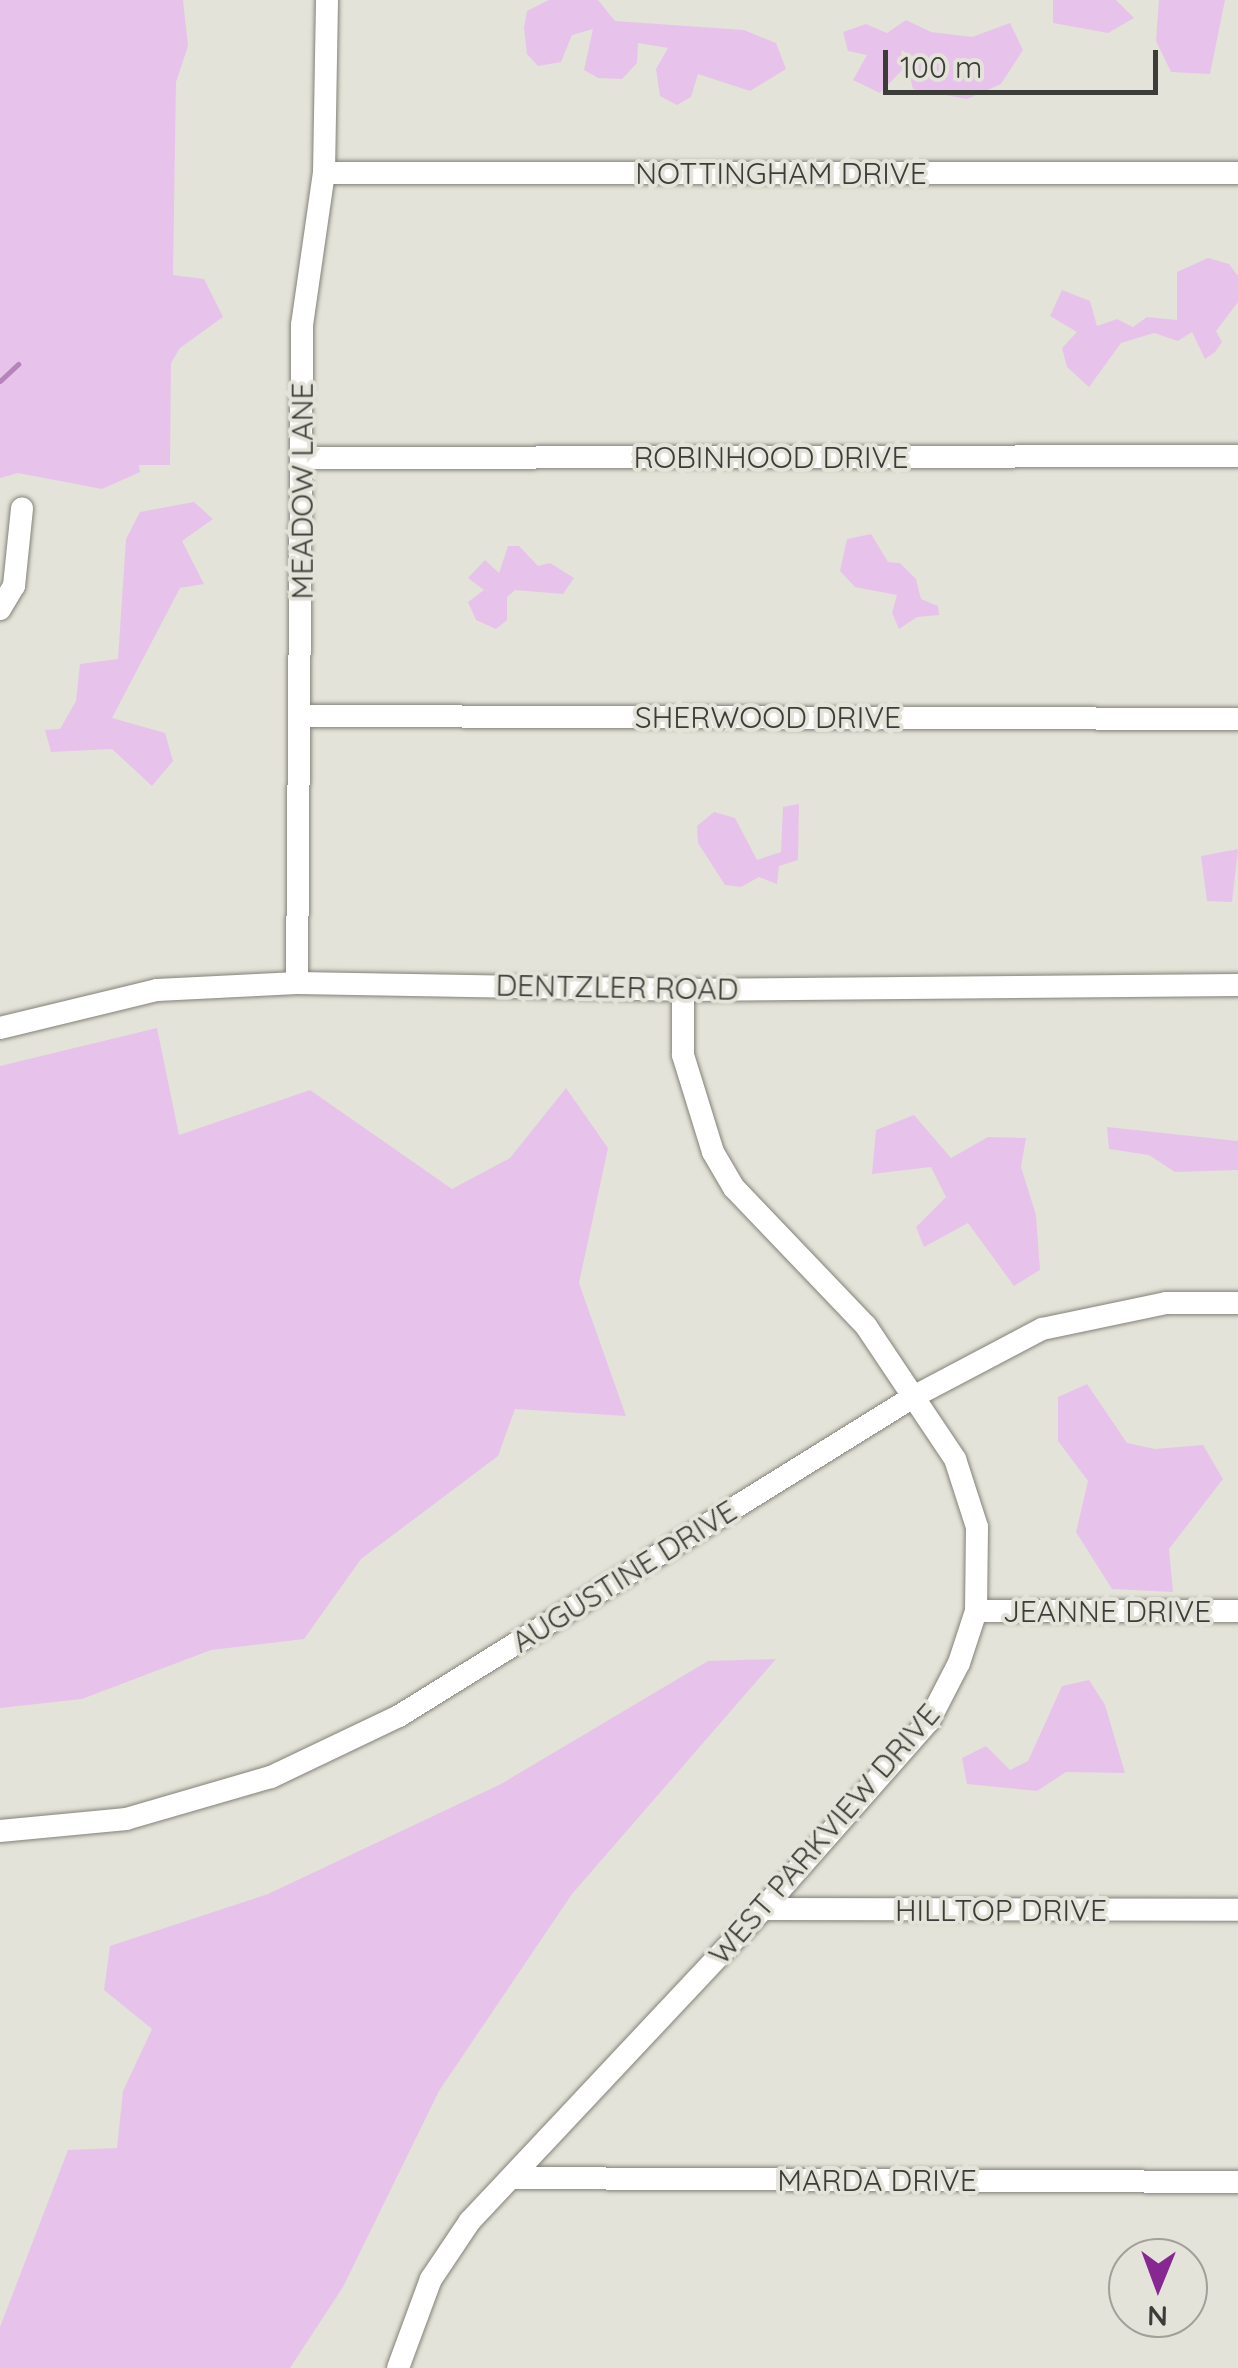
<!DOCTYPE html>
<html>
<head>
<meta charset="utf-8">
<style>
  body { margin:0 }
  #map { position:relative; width:1238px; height:2368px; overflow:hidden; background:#e4e3d9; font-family:Quicksand,sans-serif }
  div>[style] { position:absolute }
  .green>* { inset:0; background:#e7c3eb }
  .stream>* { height:5px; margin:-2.5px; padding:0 2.5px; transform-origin:2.5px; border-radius:2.5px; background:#b683bb }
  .roads { filter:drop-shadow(0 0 2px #838279) drop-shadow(0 0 2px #838279) }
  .minor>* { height:22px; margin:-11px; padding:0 11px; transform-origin:11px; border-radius:11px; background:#fff }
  span { translate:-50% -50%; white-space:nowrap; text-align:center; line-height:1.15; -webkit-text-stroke:8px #e4e3d9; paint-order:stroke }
  .street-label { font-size:30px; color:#3c3c38 }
  .north { position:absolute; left:1108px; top:2238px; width:100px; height:100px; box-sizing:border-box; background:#e4e3d9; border:2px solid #a1a099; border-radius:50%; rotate:181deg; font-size:28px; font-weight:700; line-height:40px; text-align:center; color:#3c3c38 }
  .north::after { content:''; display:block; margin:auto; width:35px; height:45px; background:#872892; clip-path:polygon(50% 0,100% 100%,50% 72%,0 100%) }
  .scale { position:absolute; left:883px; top:50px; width:275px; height:45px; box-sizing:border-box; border:5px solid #3c3c38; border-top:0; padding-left:12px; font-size:30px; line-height:35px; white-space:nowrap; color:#3c3c38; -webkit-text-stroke:8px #e4e3d9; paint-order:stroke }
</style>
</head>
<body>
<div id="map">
  <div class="green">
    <div style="clip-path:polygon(0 0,183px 0,188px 46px,176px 82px,173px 275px,204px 279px,223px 317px,180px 348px,171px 363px,170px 465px,139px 465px,140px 472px,102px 489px,18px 473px,0 478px)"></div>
    <div style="clip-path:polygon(549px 0,598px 0,615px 21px,744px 30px,776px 43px,786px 69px,750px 91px,698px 74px,691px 97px,677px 105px,660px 96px,656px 69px,668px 48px,638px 43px,637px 63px,622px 79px,598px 78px,584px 70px,593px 29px,572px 35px,561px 62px,538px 66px,527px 54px,524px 28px,527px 11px)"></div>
    <div style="clip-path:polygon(1053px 0,1116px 0,1134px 18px,1108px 33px,1053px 23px)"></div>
    <div style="clip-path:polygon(1159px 0,1225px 0,1210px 74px,1171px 72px,1156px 41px)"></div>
    <div style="clip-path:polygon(906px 20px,931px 32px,972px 37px,1010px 23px,1023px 50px,1001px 84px,967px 99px,913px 89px,907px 65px,880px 93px,853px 80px,867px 55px,848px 51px,843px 32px,866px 24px,887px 33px)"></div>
    <div style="clip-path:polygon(1208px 258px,1229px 264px,1238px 276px,1238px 302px,1216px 331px,1222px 342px,1215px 352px,1205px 359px,1192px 332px,1178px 341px,1154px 333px,1121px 343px,1089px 387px,1067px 367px,1062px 348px,1077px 332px,1050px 316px,1062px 290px,1090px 301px,1097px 326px,1117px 319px,1133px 327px,1147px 317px,1177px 320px,1177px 272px)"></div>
    <div style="clip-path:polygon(194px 502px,213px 519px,182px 541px,204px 584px,180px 588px,112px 718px,165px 733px,173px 761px,152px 786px,112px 749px,51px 752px,45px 730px,60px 729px,76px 701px,80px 664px,118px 659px,126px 539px,140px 512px)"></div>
    <div style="clip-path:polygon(871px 534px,888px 562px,900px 563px,916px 579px,921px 599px,938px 606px,939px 615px,917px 617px,899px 629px,892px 613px,897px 595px,855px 587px,840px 571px,847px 539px)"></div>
    <div style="clip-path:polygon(508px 546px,519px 546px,538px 566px,550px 563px,574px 578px,563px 594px,515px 590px,507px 597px,507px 620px,496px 629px,476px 620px,468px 602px,484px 590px,468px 578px,485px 560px,499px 573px)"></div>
    <div style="clip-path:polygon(799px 804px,798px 860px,779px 866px,777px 884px,759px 877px,741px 887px,725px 885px,698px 843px,697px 826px,714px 812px,735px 818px,757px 860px,781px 852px,783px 807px)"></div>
    <div style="clip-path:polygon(1238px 849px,1232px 902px,1207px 901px,1201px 856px)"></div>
    <div style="clip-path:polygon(157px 1028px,179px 1135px,310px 1090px,452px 1189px,510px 1158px,566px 1088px,608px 1148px,579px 1283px,626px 1416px,515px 1409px,498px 1456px,361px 1559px,304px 1639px,211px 1650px,82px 1699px,0 1708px,0 1066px)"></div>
    <div style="clip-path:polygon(914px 1115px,951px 1158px,988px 1137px,1026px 1138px,1021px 1167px,1036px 1215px,1040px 1270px,1014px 1286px,968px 1223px,924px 1247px,916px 1227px,946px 1197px,931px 1167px,872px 1174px,876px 1130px)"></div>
    <div style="clip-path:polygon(1107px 1127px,1238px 1141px,1238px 1170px,1175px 1172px,1149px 1155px,1109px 1149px)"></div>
    <div style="clip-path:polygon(1087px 1384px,1127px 1443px,1155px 1449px,1203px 1445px,1223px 1479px,1169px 1549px,1173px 1592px,1112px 1589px,1076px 1532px,1088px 1481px,1058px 1441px,1058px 1397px)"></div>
    <div style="clip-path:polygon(776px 1659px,572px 1894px,439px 2091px,343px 2287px,290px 2368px,0 2368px,0 2327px,68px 2150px,117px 2148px,123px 2091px,152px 2029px,104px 1990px,110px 1946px,268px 1894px,501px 1784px,708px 1661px)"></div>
    <div style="clip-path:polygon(1089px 1680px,1105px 1705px,1125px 1773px,1066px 1772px,1037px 1791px,967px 1784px,962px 1758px,986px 1746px,1010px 1770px,1028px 1761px,1062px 1686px)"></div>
  </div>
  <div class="stream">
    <div style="left:0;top:381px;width:25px;rotate:-43deg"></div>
  </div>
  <div class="roads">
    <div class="minor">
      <div style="left:324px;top:173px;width:914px"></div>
      <div style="left:303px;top:458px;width:935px;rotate:-0.12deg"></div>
      <div style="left:0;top:609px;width:27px;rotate:-59deg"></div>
      <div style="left:14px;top:586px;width:78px;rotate:-84.1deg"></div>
      <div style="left:299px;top:716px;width:939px;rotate:0.18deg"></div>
      <div style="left:297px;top:983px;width:658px;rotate:-89.56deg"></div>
      <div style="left:302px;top:325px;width:154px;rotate:-81.8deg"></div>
      <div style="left:324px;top:173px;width:173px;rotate:-89deg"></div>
      <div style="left:0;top:1028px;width:162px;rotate:-13.6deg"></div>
      <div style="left:157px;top:990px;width:140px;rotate:-2.9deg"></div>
      <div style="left:297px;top:983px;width:386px;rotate:1deg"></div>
      <div style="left:683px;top:990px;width:555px;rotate:-0.52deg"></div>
      <div style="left:976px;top:1611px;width:262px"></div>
      <div style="left:0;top:1831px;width:127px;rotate:-5.4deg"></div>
      <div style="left:126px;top:1819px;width:151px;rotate:-16.2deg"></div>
      <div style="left:271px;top:1777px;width:142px;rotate:-25.5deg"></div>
      <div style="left:399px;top:1716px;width:605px;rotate:-31.82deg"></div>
      <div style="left:913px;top:1397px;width:146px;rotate:-27.8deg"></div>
      <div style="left:1042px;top:1329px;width:127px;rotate:-11.8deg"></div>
      <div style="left:1166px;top:1303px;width:72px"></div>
      <div style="left:763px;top:1909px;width:475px;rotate:0.1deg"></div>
      <div style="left:516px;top:2178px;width:722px;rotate:0.32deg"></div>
      <div style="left:398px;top:2368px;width:95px;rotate:-69.7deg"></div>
      <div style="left:431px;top:2279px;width:70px;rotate:-56.1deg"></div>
      <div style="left:470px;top:2221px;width:428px;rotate:-46.8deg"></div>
      <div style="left:763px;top:1909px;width:251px;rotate:-48.6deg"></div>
      <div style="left:929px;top:1721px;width:65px;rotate:-62.7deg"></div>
      <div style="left:959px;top:1663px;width:55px;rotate:-71.9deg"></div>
      <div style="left:976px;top:1611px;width:84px;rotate:-89.3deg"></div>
      <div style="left:977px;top:1527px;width:71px;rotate:-107.9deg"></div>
      <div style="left:955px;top:1459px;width:160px;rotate:-123.8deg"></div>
      <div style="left:866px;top:1326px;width:191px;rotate:-133.7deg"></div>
      <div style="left:734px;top:1188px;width:42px;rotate:-120.3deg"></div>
      <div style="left:713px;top:1152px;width:102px;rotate:-107.2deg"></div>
      <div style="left:683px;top:1055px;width:65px;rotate:-90deg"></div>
    </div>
  </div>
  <div class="street-label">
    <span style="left:781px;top:173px">NOTTINGHAM DRIVE</span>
    <span style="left:771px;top:457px">ROBINHOOD DRIVE</span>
    <span style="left:302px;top:491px;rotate:-90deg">MEADOW LANE</span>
    <span style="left:768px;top:717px">SHERWOOD DRIVE</span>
    <span style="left:617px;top:987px;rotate:1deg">DENTZLER ROAD</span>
    <span style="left:624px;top:1576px;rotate:-32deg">AUGUSTINE DRIVE</span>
    <span style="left:1107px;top:1611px">JEANNE DRIVE</span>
    <span style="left:824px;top:1834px;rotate:-49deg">WEST PARKVIEW DRIVE</span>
    <span style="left:1001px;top:1910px">HILLTOP DRIVE</span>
    <span style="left:877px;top:2180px">MARDA DRIVE</span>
  </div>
  <div class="north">N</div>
  <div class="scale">100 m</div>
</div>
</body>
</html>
